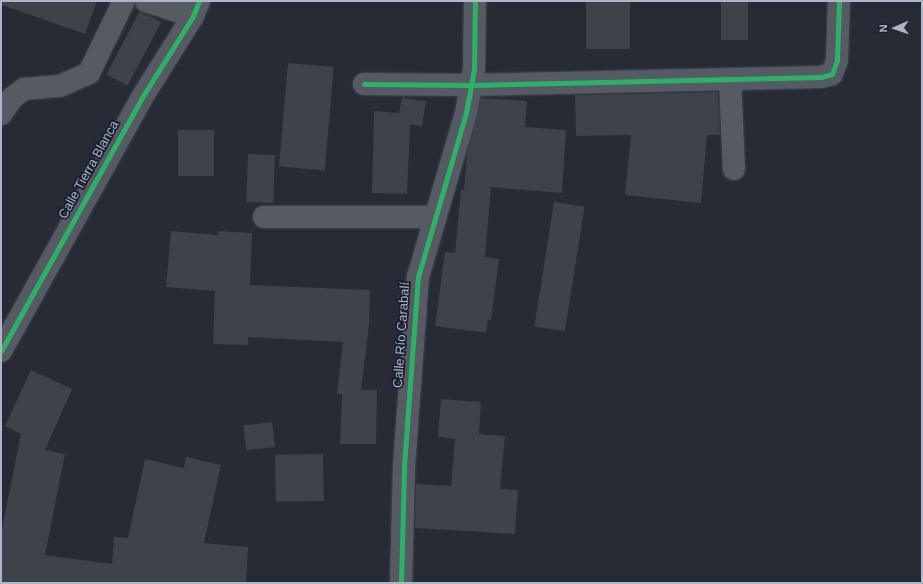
<!DOCTYPE html>
<html>
<head>
<meta charset="utf-8">
<style>
  body { margin:0 }
  #map { position:relative; width:923px; height:584px; overflow:hidden; background:#262b35; font-family:Arial,sans-serif }
  div>[style] { position:absolute }
  .building>* { inset:0; background:#3d424b; transform-origin:0 0 }
  .roads { filter:drop-shadow(0 0 1px #42464e) drop-shadow(0 0 1px #42464e) }
  .minor>* { height:22px; margin:-11px; padding:0 11px; transform-origin:11px; border-radius:11px; background:#565a63 }
  .tertiary>* { height:22px; margin:-11px; padding:0 11px; transform-origin:11px; border-radius:11px; background:#565a63 }
  .cycleway>* { height:5px; margin:-2.5px; padding:0 2.5px; transform-origin:2.5px; border-radius:2.5px; background:#2db169 }
  span { translate:-50% -50%; white-space:nowrap; text-align:center; line-height:1.15; -webkit-text-stroke:3.5px #192030; paint-order:stroke }
  .street-label { font-size:13px; color:#aeb5c7 }
  .frame { position:absolute; inset:0; border:2px solid #aeb5c7; pointer-events:none }
  .north { position:absolute; left:875px; top:8px; width:40px; height:40px; -webkit-text-stroke:3px #192030; paint-order:stroke; rotate:268deg; font-size:11px; font-weight:700; line-height:16px; text-align:center; color:#aeb5c7 }
  .north::after { content:''; display:block; margin:auto; width:14px; height:18px; background:#aeb5c7; clip-path:polygon(50% 0,100% 100%,50% 72%,0 100%) }
</style>
</head>
<body>
<div id="map">
  <div class="building">
    <div style="clip-path:polygon(3px 1px,97px 1px,85px 34px,2px 5px)"></div>
    <div style="left:586px;top:1px;width:44px;height:48px"></div>
    <div style="left:721px;top:1px;width:27px;height:39px"></div>
    <div style="left:140px;top:11px;width:24px;height:72px;rotate:28deg"></div>
    <div style="left:288px;top:63px;width:46px;height:104px;rotate:5deg"></div>
    <div style="clip-path:polygon(718px 92px,720px 135px,707px 135px,701px 203px,625px 195px,631px 135px,576px 136px,575px 95px)"></div>
    <div style="clip-path:polygon(402px 98px,426px 101px,422px 126px,410px 124px,407px 194px,372px 193px,374px 111px,399px 113px)"></div>
    <div style="clip-path:polygon(481px 98px,527px 101px,525px 127px,566px 130px,562px 193px,491px 187px,485px 257px,499px 259px,491px 320px,488px 320px,486px 333px,435px 326px,445px 252px,455px 253px,461px 190px,464px 190px,467px 154px)"></div>
    <div style="left:178px;top:130px;width:36px;height:46px"></div>
    <div style="left:248px;top:154px;width:27px;height:48px;rotate:2deg"></div>
    <div style="left:554px;top:202px;width:31px;height:126px;rotate:9deg"></div>
    <div style="clip-path:polygon(171px 231px,218px 235px,218px 231px,252px 233px,250px 285px,370px 290px,369px 325px,361px 390px,377px 390px,376px 444px,340px 444px,342px 394px,337px 394px,343px 342px,248px 337px,248px 345px,213px 344px,215px 291px,166px 287px)"></div>
    <div style="clip-path:polygon(31px 370px,72px 389px,45px 450px,65px 454px,45px 555px,112px 564px,114px 537px,128px 538px,145px 459px,184px 468px,186px 457px,221px 465px,204px 543px,248px 547px,246px 583px,1px 583px,1px 534px,21px 434px,5px 426px)"></div>
    <div style="clip-path:polygon(441px 399px,481px 402px,479px 434px,505px 436px,500px 489px,518px 490px,515px 534px,415px 528px,416px 484px,451px 486px,455px 439px,438px 437px)"></div>
    <div style="left:272px;top:422px;width:25px;height:29px;rotate:83deg"></div>
    <div style="left:323px;top:454px;width:47px;height:48px;rotate:89deg"></div>
  </div>
  <div class="roads">
    <div class="minor">
      <div style="left:146px;top:1px;width:49px;rotate:17.7deg"></div>
      <div style="left:730px;top:79px;width:90px;rotate:87.5deg"></div>
      <div style="left:364px;top:84px;width:107px;rotate:0.5deg"></div>
      <div style="left:471px;top:85px;width:350px;rotate:-1.3deg"></div>
      <div style="left:821px;top:77px;width:11px;rotate:-15deg"></div>
      <div style="left:832px;top:74px;width:15px;rotate:-70deg"></div>
      <div style="left:837px;top:60px;width:59px;rotate:-88.1deg"></div>
      <div style="left:1px;top:114px;width:19px;rotate:-55deg"></div>
      <div style="left:12px;top:98px;width:15px;rotate:-37deg"></div>
      <div style="left:24px;top:89px;width:36px;rotate:-5deg"></div>
      <div style="left:60px;top:86px;width:32px;rotate:-24deg"></div>
      <div style="left:89px;top:73px;width:80px;rotate:-64.1deg"></div>
      <div style="left:264px;top:217px;width:170px"></div>
      <div style="left:401px;top:583px;width:117px;rotate:-88.5deg"></div>
      <div style="left:404px;top:466px;width:190px;rotate:-85.8deg"></div>
      <div style="left:418px;top:277px;width:171px;rotate:-73.7deg"></div>
      <div style="left:466px;top:113px;width:45px;rotate:-79.7deg"></div>
      <div style="left:474px;top:69px;width:68px;rotate:-89.2deg"></div>
    </div>
    <div class="tertiary">
      <div style="left:1px;top:351px;width:288px;rotate:-60.9deg"></div>
      <div style="left:141px;top:99px;width:98px;rotate:-57.9deg"></div>
      <div style="left:193px;top:16px;width:16px;rotate:-68deg"></div>
    </div>
  </div>
  <div class="cycleway">
    <div style="left:364px;top:84px;width:107px;rotate:0.5deg"></div>
    <div style="left:471px;top:85px;width:350px;rotate:-1.3deg"></div>
    <div style="left:821px;top:77px;width:11px;rotate:-15deg"></div>
    <div style="left:832px;top:74px;width:15px;rotate:-70deg"></div>
    <div style="left:837px;top:60px;width:59px;rotate:-88.1deg"></div>
    <div style="left:1px;top:351px;width:288px;rotate:-60.9deg"></div>
    <div style="left:141px;top:99px;width:98px;rotate:-57.9deg"></div>
    <div style="left:193px;top:16px;width:16px;rotate:-68deg"></div>
    <div style="left:401px;top:583px;width:117px;rotate:-88.5deg"></div>
    <div style="left:404px;top:466px;width:190px;rotate:-85.8deg"></div>
    <div style="left:418px;top:277px;width:171px;rotate:-73.7deg"></div>
    <div style="left:466px;top:113px;width:45px;rotate:-79.7deg"></div>
    <div style="left:474px;top:69px;width:68px;rotate:-89.2deg"></div>
  </div>
  <div class="street-label">
    <span style="left:89px;top:170px;rotate:-61deg">Calle Tierra Blanca</span>
    <span style="left:402px;top:335px;rotate:-86deg">Calle Río Carabalí</span>
  </div>
  <div class="frame"></div>
  <div class="north">N</div>
</div>
</body>
</html>
